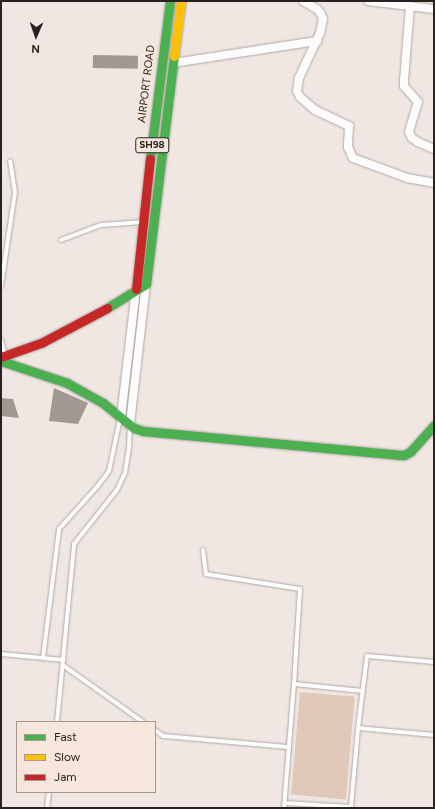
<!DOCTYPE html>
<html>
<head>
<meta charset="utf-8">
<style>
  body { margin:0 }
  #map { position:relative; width:435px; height:809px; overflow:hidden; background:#f0e7e2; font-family:Figtree,sans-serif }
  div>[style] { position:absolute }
  .green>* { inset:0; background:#e0c9b9; transform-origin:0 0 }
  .building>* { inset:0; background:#a29892; transform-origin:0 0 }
  .roads { filter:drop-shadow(0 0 1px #b0a9a6) drop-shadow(0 0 1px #b0a9a6) }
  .lane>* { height:4px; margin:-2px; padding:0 2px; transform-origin:2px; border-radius:2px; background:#fdfbfb }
  .street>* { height:8px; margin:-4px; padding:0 4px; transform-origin:4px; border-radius:4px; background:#fdfbfb }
  .fast>* { height:9px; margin:-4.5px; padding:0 4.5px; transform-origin:4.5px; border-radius:4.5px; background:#4caf50 }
  .slow>* { height:9px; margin:-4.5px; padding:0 4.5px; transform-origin:4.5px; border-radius:4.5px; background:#ffc107 }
  .jam>* { height:9px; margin:-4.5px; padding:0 4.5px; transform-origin:4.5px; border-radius:4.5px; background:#c62828 }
  span { translate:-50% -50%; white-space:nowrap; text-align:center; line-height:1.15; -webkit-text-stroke:4px #f6e6dc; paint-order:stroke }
  .shield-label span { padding:1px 3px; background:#f6e6dc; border:1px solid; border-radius:3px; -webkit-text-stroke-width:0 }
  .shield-label { font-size:10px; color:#28221f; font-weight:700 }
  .street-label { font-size:11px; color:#28221f }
  .frame { position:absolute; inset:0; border:2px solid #28221f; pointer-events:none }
  .legend { position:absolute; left:16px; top:721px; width:140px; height:72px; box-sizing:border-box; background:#f6e6dc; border:1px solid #a49890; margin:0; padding:5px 7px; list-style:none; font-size:12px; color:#28221f }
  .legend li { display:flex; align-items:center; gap:8px; height:20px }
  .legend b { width:20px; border:1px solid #a49890 }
  .north { position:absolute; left:16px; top:16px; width:40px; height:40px; -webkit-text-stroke:3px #f6e6dc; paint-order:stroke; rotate:182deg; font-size:11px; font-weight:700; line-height:16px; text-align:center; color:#28221f }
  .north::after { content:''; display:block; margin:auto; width:14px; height:18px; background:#28221f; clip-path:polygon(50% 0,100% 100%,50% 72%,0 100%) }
</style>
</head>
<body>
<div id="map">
  <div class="green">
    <div style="left:300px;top:692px;width:55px;height:103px;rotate:5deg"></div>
  </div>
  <div class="building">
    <div style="left:93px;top:55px;width:45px;height:13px;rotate:1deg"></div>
    <div style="clip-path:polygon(54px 388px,88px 403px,78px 424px,49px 421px)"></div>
    <div style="clip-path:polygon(1px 398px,13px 399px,19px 418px,1px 416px)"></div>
  </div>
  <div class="roads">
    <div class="lane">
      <div style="left:61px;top:240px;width:43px;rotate:-20.6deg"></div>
      <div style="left:101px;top:225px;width:39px;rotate:-4deg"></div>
      <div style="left:1px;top:286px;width:95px;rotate:-81.5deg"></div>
      <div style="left:15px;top:192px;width:31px;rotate:-99deg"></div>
      <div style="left:1px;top:340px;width:16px;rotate:75deg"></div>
      <div style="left:203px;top:550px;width:24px;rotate:83deg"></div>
      <div style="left:206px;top:574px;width:95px;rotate:9.1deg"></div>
      <div style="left:300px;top:589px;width:95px;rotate:93.6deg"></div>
      <div style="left:294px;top:684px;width:69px;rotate:5.8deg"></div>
      <div style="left:1px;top:654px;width:63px;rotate:5.4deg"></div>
      <div style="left:43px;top:658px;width:130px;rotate:-82.9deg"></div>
      <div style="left:59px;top:529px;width:57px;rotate:-47.9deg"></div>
      <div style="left:97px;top:487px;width:20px;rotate:-53deg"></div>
      <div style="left:109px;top:471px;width:53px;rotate:-78.1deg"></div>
      <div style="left:434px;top:662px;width:67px;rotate:-174.9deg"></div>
      <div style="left:367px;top:656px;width:73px;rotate:97.1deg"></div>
      <div style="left:358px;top:728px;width:76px;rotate:5.3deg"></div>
      <div style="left:64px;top:666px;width:97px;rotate:35.3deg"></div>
      <div style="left:57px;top:722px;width:179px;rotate:-84.5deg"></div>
      <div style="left:74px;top:544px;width:69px;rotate:-51.5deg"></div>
      <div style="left:117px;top:490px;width:19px;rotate:-65deg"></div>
      <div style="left:125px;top:473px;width:24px;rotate:-81deg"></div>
      <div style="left:129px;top:449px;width:23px;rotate:-88deg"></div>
      <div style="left:155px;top:730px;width:10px;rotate:37deg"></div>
      <div style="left:163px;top:736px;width:126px;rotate:5deg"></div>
      <div style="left:285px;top:803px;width:66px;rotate:3.5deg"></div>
      <div style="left:351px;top:807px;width:79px;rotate:-84.9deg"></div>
      <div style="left:47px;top:808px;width:16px;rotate:-83deg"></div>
      <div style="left:284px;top:808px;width:124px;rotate:-85.4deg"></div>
    </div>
    <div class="street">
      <div style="left:303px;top:1px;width:16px;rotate:30deg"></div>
      <div style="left:317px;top:9px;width:6px;rotate:51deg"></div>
      <div style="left:321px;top:14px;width:5px;rotate:68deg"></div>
      <div style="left:323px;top:19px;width:14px;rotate:102deg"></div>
      <div style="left:320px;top:33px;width:50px;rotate:115deg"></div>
      <div style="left:299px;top:78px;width:13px;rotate:99deg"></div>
      <div style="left:297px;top:91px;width:7px;rotate:63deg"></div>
      <div style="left:300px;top:97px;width:20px;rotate:41deg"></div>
      <div style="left:315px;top:110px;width:38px;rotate:25deg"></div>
      <div style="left:349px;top:126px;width:21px;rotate:93deg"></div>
      <div style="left:348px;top:147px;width:12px;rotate:66deg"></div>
      <div style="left:353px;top:158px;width:58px;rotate:20.3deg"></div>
      <div style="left:407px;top:178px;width:27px;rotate:10deg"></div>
      <div style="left:368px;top:1px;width:66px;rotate:6.9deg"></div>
      <div style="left:410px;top:6px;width:74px;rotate:94.6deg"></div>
      <div style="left:404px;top:80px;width:6px;rotate:90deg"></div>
      <div style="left:404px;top:86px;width:21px;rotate:49deg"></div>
      <div style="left:418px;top:102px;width:31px;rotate:107deg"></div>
      <div style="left:409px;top:132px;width:7px;rotate:63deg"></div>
      <div style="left:412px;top:138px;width:7px;rotate:34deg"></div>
      <div style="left:418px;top:142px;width:17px;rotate:24deg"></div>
      <div style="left:173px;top:63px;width:146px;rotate:-8.7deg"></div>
      <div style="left:121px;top:417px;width:129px;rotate:-83.3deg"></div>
      <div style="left:130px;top:424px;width:141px;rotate:-83.5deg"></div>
    </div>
    <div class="fast">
      <div style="left:150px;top:159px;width:159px;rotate:-82.8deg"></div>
      <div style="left:107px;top:308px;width:46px;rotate:-31.6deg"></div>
      <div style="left:146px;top:284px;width:230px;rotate:-83deg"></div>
      <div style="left:1px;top:361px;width:70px;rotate:18.4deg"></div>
      <div style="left:67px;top:383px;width:41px;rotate:29.1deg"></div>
      <div style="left:103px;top:403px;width:40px;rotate:39deg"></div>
      <div style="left:134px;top:428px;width:9px;rotate:18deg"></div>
      <div style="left:143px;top:431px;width:262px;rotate:5.3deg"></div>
      <div style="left:404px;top:455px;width:7px;rotate:-27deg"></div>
      <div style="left:410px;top:452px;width:36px;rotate:-48deg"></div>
    </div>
    <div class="slow">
      <div style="left:174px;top:56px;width:55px;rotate:-82.7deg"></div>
    </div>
    <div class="jam">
      <div style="left:136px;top:289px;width:131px;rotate:-83.9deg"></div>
      <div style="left:1px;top:357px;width:42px;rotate:-19.3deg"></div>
      <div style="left:41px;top:343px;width:75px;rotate:-27.9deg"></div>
    </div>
  </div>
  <div class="shield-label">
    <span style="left:152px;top:145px">SH98</span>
  </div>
  <div class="street-label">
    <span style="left:147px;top:84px;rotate:-83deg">AIRPORT ROAD</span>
  </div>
  <div class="frame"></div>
  <ul class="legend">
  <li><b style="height:5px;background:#4caf50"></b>Fast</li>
  <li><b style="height:5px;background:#ffc107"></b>Slow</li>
  <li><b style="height:5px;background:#c62828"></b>Jam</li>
  </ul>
  <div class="north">N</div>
</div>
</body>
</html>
